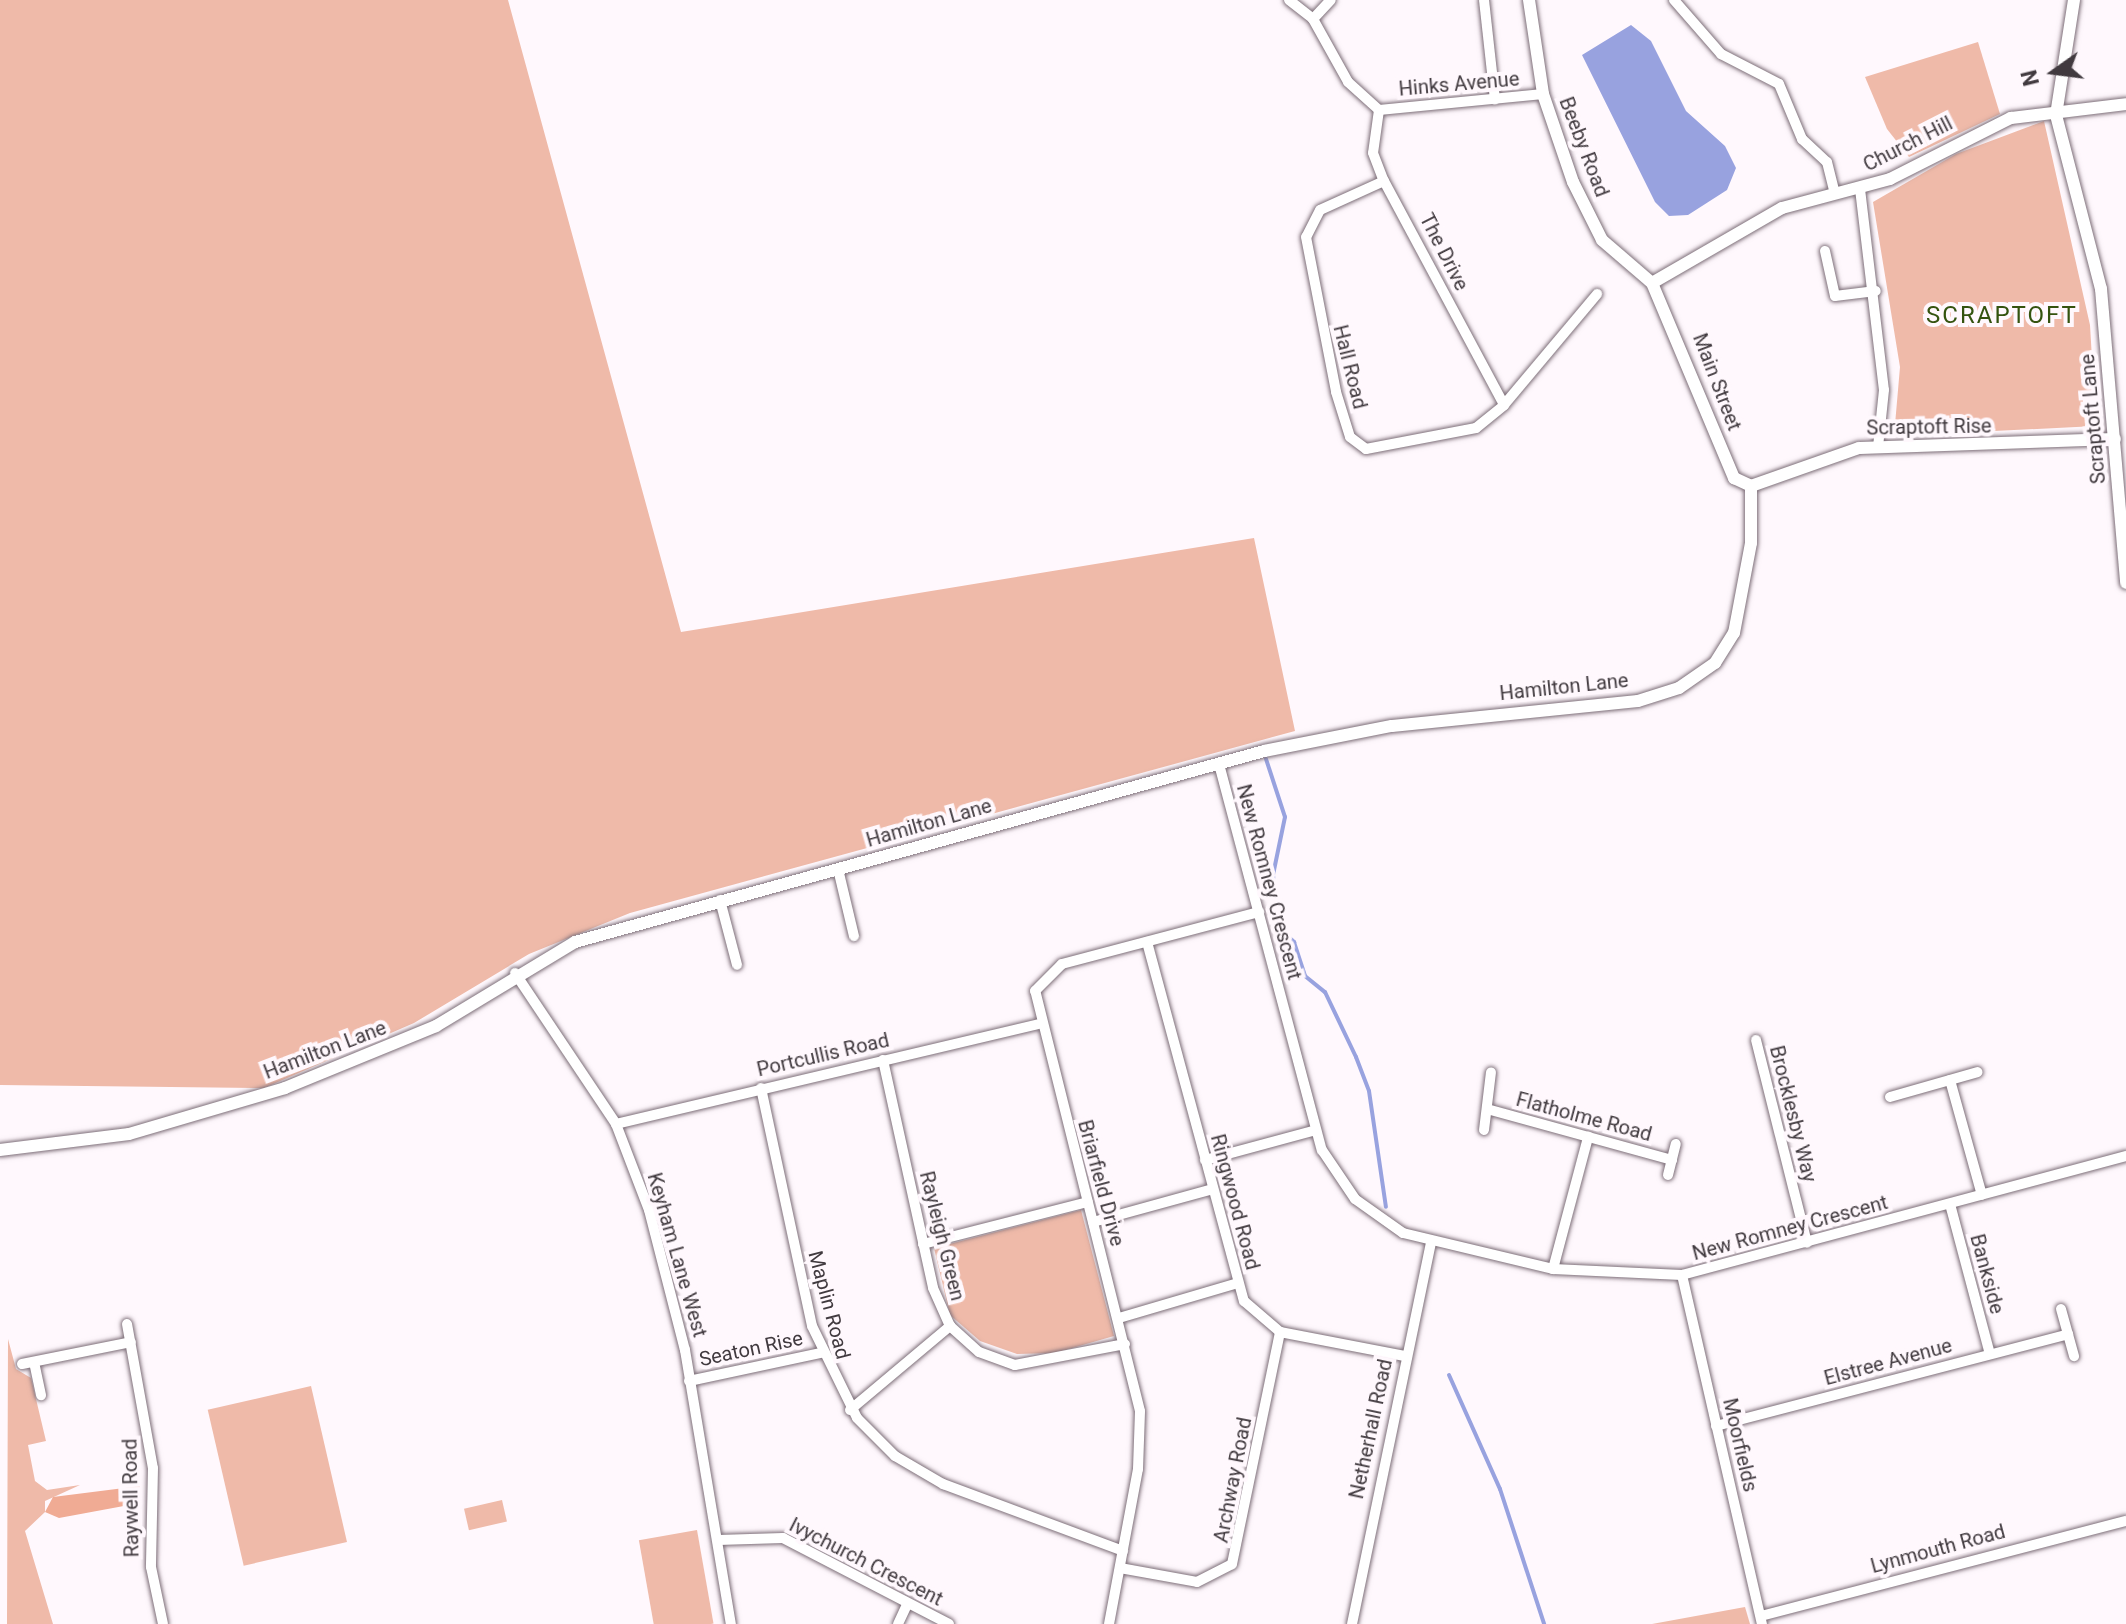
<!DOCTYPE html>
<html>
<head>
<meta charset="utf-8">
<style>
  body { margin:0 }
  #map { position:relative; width:2126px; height:1624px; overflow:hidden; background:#fff8fd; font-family:Roboto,sans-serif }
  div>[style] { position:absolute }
  .green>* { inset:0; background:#efbaa9; transform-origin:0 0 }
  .forest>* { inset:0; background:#f0ab94 }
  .water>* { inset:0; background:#98a2df }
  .stream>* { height:4px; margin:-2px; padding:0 2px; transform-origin:2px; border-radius:2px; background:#98a2df }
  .roads { filter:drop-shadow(0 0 2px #7d6e78) drop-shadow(0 0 2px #7d6e78) }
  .minor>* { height:10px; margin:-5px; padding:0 5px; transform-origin:5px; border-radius:5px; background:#fff }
  .tertiary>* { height:12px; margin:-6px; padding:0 6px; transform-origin:6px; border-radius:6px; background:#fff }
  span { translate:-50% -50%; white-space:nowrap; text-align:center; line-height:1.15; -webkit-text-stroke:8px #fff8fd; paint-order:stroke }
  .street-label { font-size:20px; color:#413a3f }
  .quarter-label { font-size:24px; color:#34530f; letter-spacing:2px }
  .north { position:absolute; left:2014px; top:32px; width:80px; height:80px; -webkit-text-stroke:6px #fff8fd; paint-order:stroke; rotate:256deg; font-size:22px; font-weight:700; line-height:32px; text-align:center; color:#413a3f }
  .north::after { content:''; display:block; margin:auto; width:28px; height:36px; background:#413a3f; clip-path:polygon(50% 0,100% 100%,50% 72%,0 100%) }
</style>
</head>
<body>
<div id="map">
  <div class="green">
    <div style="clip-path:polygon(0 0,508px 0,681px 632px,1254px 538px,1295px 731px,630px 913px,529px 954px,414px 1023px,264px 1088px,0 1085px)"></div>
    <div style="clip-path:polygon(1978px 42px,2000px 114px,1909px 157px,1887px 129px,1865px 77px)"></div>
    <div style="clip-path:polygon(2044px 121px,2090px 325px,2096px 426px,1894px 436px,1900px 367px,1873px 202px,1956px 154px)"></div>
    <div style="clip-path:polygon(1081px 1210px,1114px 1336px,1055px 1353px,1017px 1354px,980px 1341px,950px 1315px,934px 1248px)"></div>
    <div style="clip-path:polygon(8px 1339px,16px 1369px,31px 1378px,46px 1441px,28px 1445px,35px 1481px,47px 1490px,80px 1485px,45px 1501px,45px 1512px,25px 1531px,53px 1624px,7px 1624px)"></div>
    <div style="left:311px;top:1386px;width:160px;height:106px;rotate:77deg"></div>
    <div style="left:502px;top:1500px;width:22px;height:39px;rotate:77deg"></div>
    <div style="left:697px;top:1530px;width:95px;height:59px;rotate:80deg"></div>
    <div style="clip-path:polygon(1745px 1607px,1750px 1624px,1652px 1624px)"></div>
  </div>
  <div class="forest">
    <div style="clip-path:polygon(140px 1486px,140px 1503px,59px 1518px,45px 1512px,53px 1497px)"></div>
  </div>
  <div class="water">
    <div style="clip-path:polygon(1631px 25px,1651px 41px,1686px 111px,1725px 146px,1736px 168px,1727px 190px,1688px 215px,1669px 216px,1655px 202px,1582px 55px)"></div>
  </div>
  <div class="stream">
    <div style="left:1266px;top:759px;width:61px;rotate:71.9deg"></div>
    <div style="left:1285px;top:817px;width:59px;rotate:101.7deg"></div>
    <div style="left:1273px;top:875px;width:53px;rotate:83.5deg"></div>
    <div style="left:1279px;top:928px;width:21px;rotate:43deg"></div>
    <div style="left:1294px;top:942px;width:36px;rotate:72deg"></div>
    <div style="left:1305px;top:976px;width:26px;rotate:39deg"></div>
    <div style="left:1325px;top:992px;width:72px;rotate:64.5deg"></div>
    <div style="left:1356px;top:1057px;width:36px;rotate:69deg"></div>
    <div style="left:1369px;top:1091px;width:117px;rotate:81.7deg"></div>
    <div style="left:1449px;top:1375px;width:125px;rotate:65.9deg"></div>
    <div style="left:1500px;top:1489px;width:142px;rotate:71.9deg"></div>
  </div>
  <div class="roads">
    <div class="minor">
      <div style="left:1289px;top:0;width:31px;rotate:38deg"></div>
      <div style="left:1313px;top:19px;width:72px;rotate:60.9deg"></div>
      <div style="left:1348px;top:82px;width:42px;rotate:42.1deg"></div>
      <div style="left:1484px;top:0;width:100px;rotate:83.7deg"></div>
      <div style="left:1674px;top:0;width:72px;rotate:49deg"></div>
      <div style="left:1721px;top:54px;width:65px;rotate:27.3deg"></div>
      <div style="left:1779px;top:84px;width:60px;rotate:67.3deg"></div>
      <div style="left:1802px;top:139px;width:34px;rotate:43deg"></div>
      <div style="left:1827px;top:162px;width:32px;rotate:76deg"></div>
      <div style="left:1313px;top:19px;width:26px;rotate:-47deg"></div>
      <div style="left:1379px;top:110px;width:43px;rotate:97.9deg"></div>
      <div style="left:1373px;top:153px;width:30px;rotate:69deg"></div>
      <div style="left:1384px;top:181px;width:254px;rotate:61.8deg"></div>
      <div style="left:1379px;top:110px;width:165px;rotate:-5.6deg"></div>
      <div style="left:1384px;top:181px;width:70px;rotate:155.6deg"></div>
      <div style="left:1320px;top:210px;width:30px;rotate:117deg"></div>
      <div style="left:1306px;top:237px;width:158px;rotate:79deg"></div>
      <div style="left:1336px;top:392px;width:47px;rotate:72.7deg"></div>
      <div style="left:1350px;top:437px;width:20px;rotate:37deg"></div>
      <div style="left:1366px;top:449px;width:112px;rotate:-10.8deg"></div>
      <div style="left:1476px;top:428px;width:36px;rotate:-39deg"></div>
      <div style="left:1504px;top:405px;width:145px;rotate:-50deg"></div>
      <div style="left:1860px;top:189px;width:202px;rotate:83.2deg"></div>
      <div style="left:1884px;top:390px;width:57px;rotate:96deg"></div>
      <div style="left:1825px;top:251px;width:46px;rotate:77.5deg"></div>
      <div style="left:1835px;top:296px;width:41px;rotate:-7deg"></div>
      <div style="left:1219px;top:764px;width:400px;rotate:75.1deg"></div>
      <div style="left:1322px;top:1150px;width:59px;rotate:56deg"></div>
      <div style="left:1355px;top:1199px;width:59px;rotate:35.3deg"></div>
      <div style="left:1403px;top:1233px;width:154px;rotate:13.5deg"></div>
      <div style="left:1553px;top:1269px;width:129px;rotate:2.7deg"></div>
      <div style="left:1682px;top:1275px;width:460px;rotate:-15deg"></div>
      <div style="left:838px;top:869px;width:69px;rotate:76.6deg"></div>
      <div style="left:720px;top:900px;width:67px;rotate:75.3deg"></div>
      <div style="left:1147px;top:942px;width:372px;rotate:74.9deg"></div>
      <div style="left:1244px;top:1301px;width:48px;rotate:40.7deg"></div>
      <div style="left:1280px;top:1332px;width:127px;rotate:10.9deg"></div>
      <div style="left:515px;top:973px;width:182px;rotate:56.2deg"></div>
      <div style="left:616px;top:1124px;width:92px;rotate:69deg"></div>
      <div style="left:649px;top:1210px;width:145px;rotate:75.6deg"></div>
      <div style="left:685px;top:1350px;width:278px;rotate:80.5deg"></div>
      <div style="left:1756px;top:1040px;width:209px;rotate:75.9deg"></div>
      <div style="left:883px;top:1060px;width:233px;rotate:77.6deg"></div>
      <div style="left:933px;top:1288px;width:42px;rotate:65.9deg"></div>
      <div style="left:950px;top:1326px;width:39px;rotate:42deg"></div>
      <div style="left:979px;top:1352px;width:38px;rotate:20deg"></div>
      <div style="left:1015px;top:1365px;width:112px;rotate:-10.8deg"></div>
      <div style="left:1950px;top:1080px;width:119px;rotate:74.5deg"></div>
      <div style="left:761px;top:1088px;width:243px;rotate:77.9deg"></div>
      <div style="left:812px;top:1326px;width:102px;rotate:63.9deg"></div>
      <div style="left:857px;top:1418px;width:54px;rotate:45deg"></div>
      <div style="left:895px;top:1456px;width:56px;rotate:30.3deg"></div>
      <div style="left:943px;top:1484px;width:192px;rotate:20.4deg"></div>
      <div style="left:1890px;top:1097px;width:91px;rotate:-15.9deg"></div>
      <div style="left:1487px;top:1109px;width:192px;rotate:15.4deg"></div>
      <div style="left:616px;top:1124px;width:434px;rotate:-13.3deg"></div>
      <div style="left:1484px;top:1130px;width:58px;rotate:-83.1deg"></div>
      <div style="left:1205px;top:1160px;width:115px;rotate:-15.1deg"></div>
      <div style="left:1668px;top:1175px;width:32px;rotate:-76deg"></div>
      <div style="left:1950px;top:1204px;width:155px;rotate:75.1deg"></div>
      <div style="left:1093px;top:1222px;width:124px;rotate:-15.4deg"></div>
      <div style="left:923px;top:1244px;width:170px;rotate:-14.3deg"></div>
      <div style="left:1553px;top:1269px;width:137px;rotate:-75.1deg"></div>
      <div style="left:1682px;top:1275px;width:358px;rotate:77.1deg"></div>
      <div style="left:2061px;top:1309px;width:49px;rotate:74.5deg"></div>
      <div style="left:1119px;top:1318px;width:124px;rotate:-16.4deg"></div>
      <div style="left:127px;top:1324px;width:146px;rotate:79.8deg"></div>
      <div style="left:153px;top:1468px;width:99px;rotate:91.2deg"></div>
      <div style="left:151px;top:1567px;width:58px;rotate:78.1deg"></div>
      <div style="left:34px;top:1362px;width:34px;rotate:78deg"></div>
      <div style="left:22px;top:1364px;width:111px;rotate:-11.4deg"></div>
      <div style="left:689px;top:1381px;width:135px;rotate:-12deg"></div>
      <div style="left:850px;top:1410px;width:131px;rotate:-40deg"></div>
      <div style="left:1716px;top:1426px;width:364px;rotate:-14.6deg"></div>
      <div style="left:718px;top:1540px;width:65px;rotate:-1.8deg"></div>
      <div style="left:783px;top:1538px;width:187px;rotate:27.4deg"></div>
      <div style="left:1120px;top:1568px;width:78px;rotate:10.3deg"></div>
      <div style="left:1197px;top:1582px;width:39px;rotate:-27deg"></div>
      <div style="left:1232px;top:1564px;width:237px;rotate:-78.3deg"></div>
      <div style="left:1761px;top:1616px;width:377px;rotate:-14.6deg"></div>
      <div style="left:898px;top:1624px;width:21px;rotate:-65deg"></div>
      <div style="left:1109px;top:1624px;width:158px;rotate:-79.4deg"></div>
      <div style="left:1138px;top:1469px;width:58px;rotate:-88deg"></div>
      <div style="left:1140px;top:1411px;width:433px;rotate:-104deg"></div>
      <div style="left:1035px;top:991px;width:38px;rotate:-45deg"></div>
      <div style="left:1062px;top:964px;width:204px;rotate:-14.8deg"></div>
      <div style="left:1352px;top:1624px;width:389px;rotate:-78.3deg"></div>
    </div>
    <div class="tertiary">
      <div style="left:1529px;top:0;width:95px;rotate:81.5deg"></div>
      <div style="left:1543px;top:94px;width:93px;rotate:71.2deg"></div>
      <div style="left:1573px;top:182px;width:65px;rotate:63.4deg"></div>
      <div style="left:1602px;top:240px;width:66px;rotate:40.7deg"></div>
      <div style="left:1652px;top:283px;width:212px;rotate:67.2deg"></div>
      <div style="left:1734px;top:478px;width:19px;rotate:25deg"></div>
      <div style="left:2074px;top:0;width:116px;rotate:98.9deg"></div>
      <div style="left:2056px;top:115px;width:180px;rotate:75.5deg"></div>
      <div style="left:2101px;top:289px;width:295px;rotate:85.1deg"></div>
      <div style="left:1652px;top:283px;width:150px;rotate:-30deg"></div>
      <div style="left:1782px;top:208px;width:112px;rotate:-15deg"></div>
      <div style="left:1890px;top:179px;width:136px;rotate:-26.8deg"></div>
      <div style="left:2011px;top:118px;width:116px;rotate:-6.9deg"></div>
      <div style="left:1751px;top:486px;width:114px;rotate:-19.4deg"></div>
      <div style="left:1859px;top:448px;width:256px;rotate:-2deg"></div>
      <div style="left:0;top:1150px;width:130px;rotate:-7.1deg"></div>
      <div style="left:129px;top:1134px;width:163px;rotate:-16.4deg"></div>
      <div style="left:285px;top:1088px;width:163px;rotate:-22.3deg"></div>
      <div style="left:436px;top:1026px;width:162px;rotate:-31.1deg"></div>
      <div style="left:575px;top:942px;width:715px;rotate:-15.49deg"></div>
      <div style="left:1264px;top:751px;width:130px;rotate:-11.1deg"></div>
      <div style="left:1392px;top:726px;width:247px;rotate:-5.8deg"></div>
      <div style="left:1638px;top:701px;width:43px;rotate:-17.6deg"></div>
      <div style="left:1679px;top:688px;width:44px;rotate:-34.8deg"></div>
      <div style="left:1715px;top:663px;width:36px;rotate:-58deg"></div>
      <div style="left:1734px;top:633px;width:92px;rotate:-79.3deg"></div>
      <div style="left:1751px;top:543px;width:57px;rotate:-90deg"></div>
    </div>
  </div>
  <div class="street-label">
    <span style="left:1459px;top:84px;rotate:-5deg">Hinks Avenue</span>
    <span style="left:1908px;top:144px;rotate:-27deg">Church Hill</span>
    <span style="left:1584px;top:147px;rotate:69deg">Beeby Road</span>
    <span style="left:1444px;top:252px;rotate:63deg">The Drive</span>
    <span style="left:1350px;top:367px;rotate:76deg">Hall Road</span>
    <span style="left:1717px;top:382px;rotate:69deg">Main Street</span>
    <span style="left:2093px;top:419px;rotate:-95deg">Scraptoft Lane</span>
    <span style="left:1929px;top:427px;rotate:-1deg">Scraptoft Rise</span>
    <span style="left:1564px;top:687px;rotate:-6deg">Hamilton Lane</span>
    <span style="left:929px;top:823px;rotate:-16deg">Hamilton Lane</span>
    <span style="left:1269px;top:882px;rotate:75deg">New Romney Crescent</span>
    <span style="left:325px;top:1050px;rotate:-21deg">Hamilton Lane</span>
    <span style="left:823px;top:1055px;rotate:-13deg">Portcullis Road</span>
    <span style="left:1793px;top:1114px;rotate:76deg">Brocklesby Way</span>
    <span style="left:1584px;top:1117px;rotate:15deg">Flatholme Road</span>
    <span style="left:1101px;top:1183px;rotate:75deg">Briarfield Drive</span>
    <span style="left:1235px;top:1202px;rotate:75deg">Ringwood Road</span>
    <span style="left:1790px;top:1228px;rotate:-15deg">New Romney Crescent</span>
    <span style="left:942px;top:1236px;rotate:76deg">Rayleigh Green</span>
    <span style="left:677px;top:1255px;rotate:74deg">Keyham Lane West</span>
    <span style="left:1987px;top:1274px;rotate:75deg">Bankside</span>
    <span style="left:829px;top:1305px;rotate:75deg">Maplin Road</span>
    <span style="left:751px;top:1349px;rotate:-12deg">Seaton Rise</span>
    <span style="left:1888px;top:1362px;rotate:-15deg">Elstree Avenue</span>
    <span style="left:1371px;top:1429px;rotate:-78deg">Netherhall Road</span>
    <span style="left:1740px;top:1445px;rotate:77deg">Moorfields</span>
    <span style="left:1233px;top:1480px;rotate:-79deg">Archway Road</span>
    <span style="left:131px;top:1498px;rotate:-91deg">Raywell Road</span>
    <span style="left:1938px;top:1549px;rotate:-15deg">Lynmouth Road</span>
    <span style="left:866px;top:1562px;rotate:27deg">Ivychurch Crescent</span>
  </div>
  <div class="quarter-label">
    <span style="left:2002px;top:316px">SCRAPTOFT</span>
  </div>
  <div class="north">N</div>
</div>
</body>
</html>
